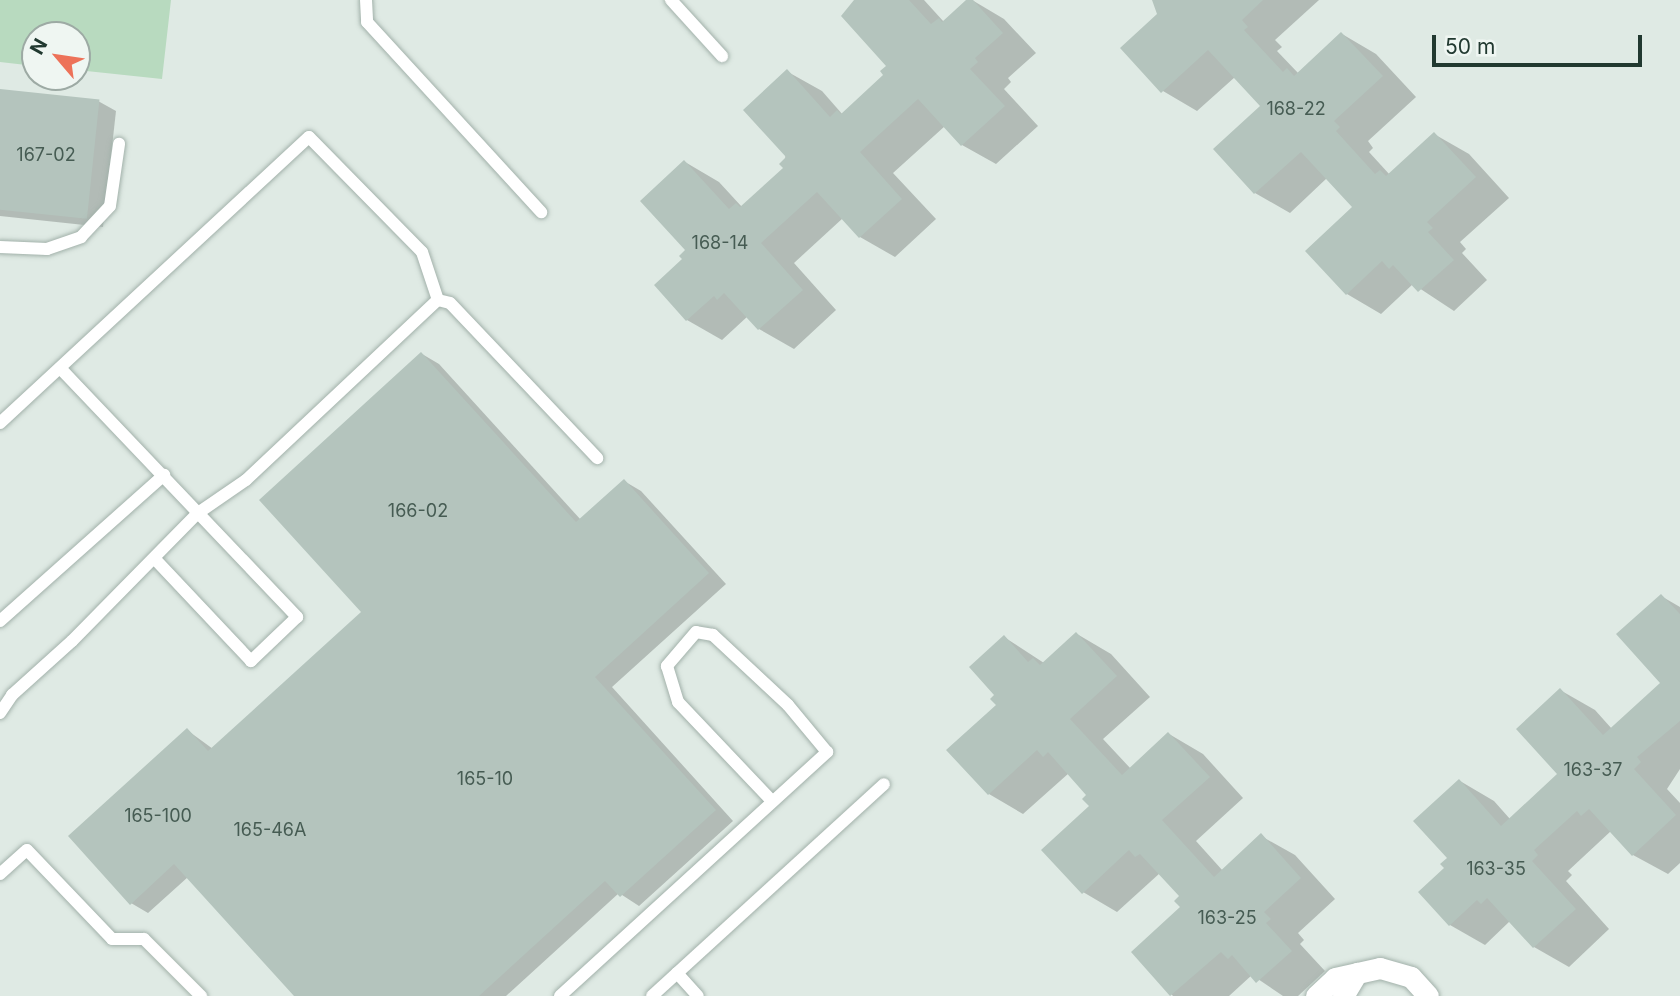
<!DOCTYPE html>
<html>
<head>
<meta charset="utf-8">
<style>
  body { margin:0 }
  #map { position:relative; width:1680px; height:996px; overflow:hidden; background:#dfeae4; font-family:Inter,sans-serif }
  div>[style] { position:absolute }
  .green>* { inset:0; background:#b8dabf }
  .shadow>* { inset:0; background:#0003 }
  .building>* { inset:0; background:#b4c4bd; transform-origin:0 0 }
  .roads { filter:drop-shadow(0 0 2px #a2b1aa) drop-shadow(0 0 2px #a2b1aa) }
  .service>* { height:12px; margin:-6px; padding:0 6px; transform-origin:6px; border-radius:6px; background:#fff }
  .minor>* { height:21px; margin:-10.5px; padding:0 10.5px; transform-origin:10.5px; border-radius:10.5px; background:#fff }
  span { translate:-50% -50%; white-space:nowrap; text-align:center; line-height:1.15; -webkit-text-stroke:5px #eff6f2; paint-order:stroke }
  .number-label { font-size:18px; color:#465c53 }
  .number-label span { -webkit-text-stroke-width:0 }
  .north { position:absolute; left:21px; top:21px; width:70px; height:70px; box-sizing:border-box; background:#eff6f2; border:2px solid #9daaa4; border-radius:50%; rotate:299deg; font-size:19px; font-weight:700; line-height:28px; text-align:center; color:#213930 }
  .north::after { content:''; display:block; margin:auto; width:24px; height:32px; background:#ed7259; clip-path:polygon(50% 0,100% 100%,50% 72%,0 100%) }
  .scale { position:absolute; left:1432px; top:35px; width:210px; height:32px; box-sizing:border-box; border:4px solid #213930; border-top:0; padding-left:9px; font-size:21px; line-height:24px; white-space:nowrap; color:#213930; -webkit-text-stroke:5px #eff6f2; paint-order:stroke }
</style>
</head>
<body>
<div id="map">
  <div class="green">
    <div style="clip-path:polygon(0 0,171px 0,162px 79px,77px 70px,77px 35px,35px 35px,35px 66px,0 62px)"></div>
  </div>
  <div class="shadow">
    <div style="clip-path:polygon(862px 0,924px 0,944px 22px,972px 0,1004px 19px,1036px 53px,1008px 78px,1011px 82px,1004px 89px,1038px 126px,996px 164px,962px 145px,945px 126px,893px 173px,936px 219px,895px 257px,860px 237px,843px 218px,794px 263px,836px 310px,794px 349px,759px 329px,748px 316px,722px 340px,687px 320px,685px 162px,719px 182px,742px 207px,785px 168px,788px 72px,822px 91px,843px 115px,886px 76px,889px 66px)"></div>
    <div style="clip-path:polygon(1154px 0,1319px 0,1275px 40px,1282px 47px,1277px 51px,1299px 74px,1342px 34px,1376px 54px,1416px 97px,1368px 141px,1373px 148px,1369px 152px,1390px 175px,1434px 134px,1469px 154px,1509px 198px,1460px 242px,1466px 249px,1462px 253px,1487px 280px,1454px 311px,1413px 284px,1381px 314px,1347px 294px,1354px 207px,1327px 178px,1290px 213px,1255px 193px,1262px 107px,1235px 77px,1197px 111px,1163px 91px,1160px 14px)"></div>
    <div style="clip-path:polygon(0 91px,98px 101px,116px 111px,103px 227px,0 216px)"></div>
    <div style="clip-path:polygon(422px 354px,439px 364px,581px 520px,624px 481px,641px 491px,726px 584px,612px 687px,733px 821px,639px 906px,619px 893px,506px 996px,296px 996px,188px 877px,148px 913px,131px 903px,187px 730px,213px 749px,364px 612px)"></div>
    <div style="clip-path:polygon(1661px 596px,1680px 607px,1680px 769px,1667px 789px,1680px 803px,1680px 863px,1668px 874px,1633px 855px,1611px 831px,1568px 871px,1572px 875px,1566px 881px,1609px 929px,1569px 967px,1534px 947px,1510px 921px,1485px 945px,1450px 925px,1446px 868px,1460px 781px,1494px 801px,1510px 819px,1560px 774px,1560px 690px,1595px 710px,1612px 729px,1662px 683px)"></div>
    <div style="clip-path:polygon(1077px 634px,1111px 654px,1150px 697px,1103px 739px,1131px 769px,1169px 734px,1203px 754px,1243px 798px,1196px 841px,1223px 871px,1261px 836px,1295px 855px,1335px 899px,1298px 933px,1304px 940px,1300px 944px,1325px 971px,1298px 996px,1283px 996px,1252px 975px,1229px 996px,1173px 996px,1134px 952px,1183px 908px,1181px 897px,1160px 873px,1117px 912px,1083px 892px,1091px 806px,1089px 795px,1069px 773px,1023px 814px,989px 794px,1004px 637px,1044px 663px)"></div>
  </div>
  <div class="building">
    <div style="clip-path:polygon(854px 0,909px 0,931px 24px,939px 18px,942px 22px,966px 0,973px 0,1003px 33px,975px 58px,978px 62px,970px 69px,1005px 106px,961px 146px,918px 99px,860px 152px,902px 199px,859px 238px,817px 192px,761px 243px,803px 290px,758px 330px,724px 293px,717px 300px,714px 296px,686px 321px,654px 285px,682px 259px,679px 256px,685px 250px,640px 201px,684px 160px,729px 209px,736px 203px,740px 207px,783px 168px,779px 164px,786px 157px,743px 110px,787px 69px,830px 117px,837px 110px,841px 114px,883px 75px,880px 71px,886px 66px,841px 16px)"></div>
    <div style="clip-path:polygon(1152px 0,1263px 0,1242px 20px,1248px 27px,1244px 30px,1283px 72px,1287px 68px,1294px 76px,1341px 32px,1383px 76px,1334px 121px,1340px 127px,1336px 131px,1375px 174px,1380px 170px,1386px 176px,1434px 132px,1476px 177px,1427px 222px,1433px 228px,1428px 232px,1454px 260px,1418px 292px,1393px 265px,1389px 269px,1382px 261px,1346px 295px,1305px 251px,1352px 207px,1301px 152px,1254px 194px,1213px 149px,1260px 106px,1208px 50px,1161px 93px,1120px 48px,1157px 14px)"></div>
    <div style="left:0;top:89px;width:100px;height:120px;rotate:6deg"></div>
    <div style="clip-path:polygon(421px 352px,576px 522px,624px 479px,709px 573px,595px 677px,716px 810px,620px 897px,605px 881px,479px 996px,294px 996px,174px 864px,130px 905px,68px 836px,187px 728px,208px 751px,361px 612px,259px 500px)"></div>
    <div style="clip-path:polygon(1661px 594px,1680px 614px,1680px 721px,1637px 757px,1641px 762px,1634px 769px,1676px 815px,1632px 856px,1589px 809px,1581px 816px,1577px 811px,1534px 850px,1538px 855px,1532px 861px,1576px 909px,1533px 948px,1487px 898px,1481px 904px,1477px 900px,1449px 926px,1418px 892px,1444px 868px,1440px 864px,1447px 858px,1413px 821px,1459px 779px,1501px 826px,1557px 774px,1516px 729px,1560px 688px,1603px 735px,1660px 683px,1616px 634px)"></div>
    <div style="clip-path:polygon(1076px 632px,1117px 676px,1070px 719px,1122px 775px,1168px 732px,1210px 777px,1162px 820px,1214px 877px,1261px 833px,1301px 878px,1264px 912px,1271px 919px,1266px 923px,1292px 951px,1256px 983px,1232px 955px,1228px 959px,1221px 952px,1170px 996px,1131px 952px,1180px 907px,1174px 901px,1179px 896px,1140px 854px,1135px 857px,1129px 850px,1082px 894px,1041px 850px,1089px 806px,1082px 799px,1086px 795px,1048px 752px,1043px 757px,1037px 750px,988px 795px,946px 750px,996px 705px,990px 699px,994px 695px,969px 667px,1004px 635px,1028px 662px,1033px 658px,1040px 665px)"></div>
  </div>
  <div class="roads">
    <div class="service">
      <div style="left:366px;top:0;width:22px;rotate:87deg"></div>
      <div style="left:367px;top:22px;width:258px;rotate:47.5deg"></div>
      <div style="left:671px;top:0;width:76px;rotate:47.7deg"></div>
      <div style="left:0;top:247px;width:47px;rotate:2.4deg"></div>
      <div style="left:47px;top:249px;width:36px;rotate:-19deg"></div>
      <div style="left:81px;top:237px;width:42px;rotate:-46.9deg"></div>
      <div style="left:110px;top:206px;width:63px;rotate:-81.7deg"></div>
      <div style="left:60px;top:368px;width:344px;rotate:46.4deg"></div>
      <div style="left:297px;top:617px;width:64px;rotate:136.3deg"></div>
      <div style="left:251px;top:661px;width:141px;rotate:-133.3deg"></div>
      <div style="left:0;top:423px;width:421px;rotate:-42.8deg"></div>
      <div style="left:309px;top:137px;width:161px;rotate:45.5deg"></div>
      <div style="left:422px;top:252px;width:51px;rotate:71.6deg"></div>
      <div style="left:0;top:621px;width:220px;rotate:-41.7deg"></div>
      <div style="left:0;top:713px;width:22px;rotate:-56deg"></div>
      <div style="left:12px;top:695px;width:81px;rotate:-42deg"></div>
      <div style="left:72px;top:641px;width:180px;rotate:-45.5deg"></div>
      <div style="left:198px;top:513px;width:58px;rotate:-34.5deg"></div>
      <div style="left:246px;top:480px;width:263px;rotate:-43.2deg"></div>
      <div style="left:438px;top:300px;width:12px;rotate:14deg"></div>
      <div style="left:450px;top:303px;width:214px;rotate:46.5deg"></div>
      <div style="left:0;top:874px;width:36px;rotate:-42deg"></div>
      <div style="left:27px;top:850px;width:123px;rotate:46.3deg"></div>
      <div style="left:112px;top:939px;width:32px"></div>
      <div style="left:144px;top:939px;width:81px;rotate:45deg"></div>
      <div style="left:677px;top:973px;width:31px;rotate:48deg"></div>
      <div style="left:560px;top:996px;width:362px;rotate:-42.4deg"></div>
      <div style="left:827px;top:752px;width:61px;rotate:-129.7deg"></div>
      <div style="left:788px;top:705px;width:103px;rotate:-137deg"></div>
      <div style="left:713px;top:635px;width:17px;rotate:-170deg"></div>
      <div style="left:696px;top:632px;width:45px;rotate:130.5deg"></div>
      <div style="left:667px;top:666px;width:38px;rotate:73deg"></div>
      <div style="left:678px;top:702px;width:137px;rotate:46.5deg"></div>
      <div style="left:652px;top:996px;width:314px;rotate:-42.4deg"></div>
    </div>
    <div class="minor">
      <div style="left:1316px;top:996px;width:26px;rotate:-43deg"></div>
      <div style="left:1335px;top:978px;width:46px;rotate:-12.5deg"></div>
      <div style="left:1380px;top:968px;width:32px;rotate:16deg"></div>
      <div style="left:1411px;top:977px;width:25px;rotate:48deg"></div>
      <div style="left:1343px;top:996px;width:27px;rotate:-59deg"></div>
    </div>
  </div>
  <div class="number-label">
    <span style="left:1296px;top:109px">168-22</span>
    <span style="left:46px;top:155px">167-02</span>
    <span style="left:720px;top:243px">168-14</span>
    <span style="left:418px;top:511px">166-02</span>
    <span style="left:1593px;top:770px">163-37</span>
    <span style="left:485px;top:779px">165-10</span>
    <span style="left:158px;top:816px">165-100</span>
    <span style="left:270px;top:830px">165-46A</span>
    <span style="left:1496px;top:869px">163-35</span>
    <span style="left:1227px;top:918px">163-25</span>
  </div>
  <div class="north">N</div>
  <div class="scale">50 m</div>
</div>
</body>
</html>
